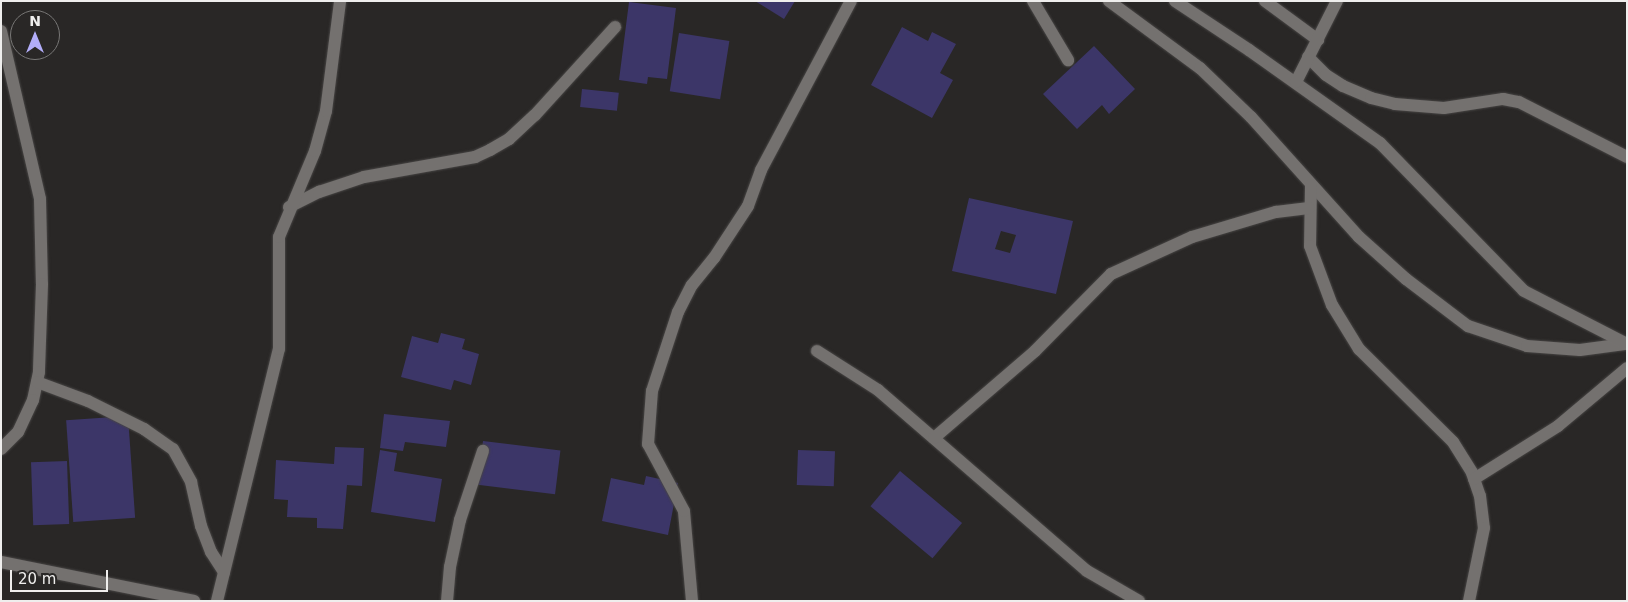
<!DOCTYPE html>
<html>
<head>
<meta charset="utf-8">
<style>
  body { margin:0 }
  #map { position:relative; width:1628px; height:602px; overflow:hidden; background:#292726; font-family:"DejaVu Sans",sans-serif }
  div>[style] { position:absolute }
  .building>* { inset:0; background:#3c3668; transform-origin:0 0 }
  .roads { filter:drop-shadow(0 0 1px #474544) drop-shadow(0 0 1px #474544) }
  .street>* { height:12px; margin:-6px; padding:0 6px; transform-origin:6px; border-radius:6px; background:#74716f }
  span { translate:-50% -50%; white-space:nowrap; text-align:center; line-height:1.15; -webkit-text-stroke:4.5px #292726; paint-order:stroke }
  .frame { position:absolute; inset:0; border:2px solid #efeeed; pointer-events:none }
  .north { position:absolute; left:10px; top:10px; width:50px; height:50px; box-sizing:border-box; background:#292726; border:1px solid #787776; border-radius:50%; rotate:0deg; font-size:14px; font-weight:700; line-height:20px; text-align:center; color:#efeeed }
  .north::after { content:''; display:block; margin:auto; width:18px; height:22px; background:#b2adf9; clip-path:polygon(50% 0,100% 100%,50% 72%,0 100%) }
  .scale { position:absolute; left:10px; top:570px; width:98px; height:22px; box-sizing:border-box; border:2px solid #efeeed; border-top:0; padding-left:6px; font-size:15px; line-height:18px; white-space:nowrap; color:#efeeed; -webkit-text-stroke:4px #292726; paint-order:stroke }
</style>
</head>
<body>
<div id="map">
  <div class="building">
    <div style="clip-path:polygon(755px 1px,795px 1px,784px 19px)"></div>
    <div style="clip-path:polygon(629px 2px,676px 8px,667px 79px,648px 77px,647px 84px,619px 80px)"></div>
    <div style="clip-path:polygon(902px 27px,928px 41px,932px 32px,956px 44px,940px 73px,953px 80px,932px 118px,871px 85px)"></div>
    <div style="left:679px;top:33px;width:51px;height:59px;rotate:9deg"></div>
    <div style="clip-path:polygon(1094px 46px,1135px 89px,1109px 114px,1102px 105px,1077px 129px,1043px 94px)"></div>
    <div style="left:582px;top:89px;width:37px;height:18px;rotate:6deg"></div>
    <div style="clip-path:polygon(evenodd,969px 198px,1073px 221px,1056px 294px,952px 271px,969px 198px,1001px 231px,1016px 235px,1010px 253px,995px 249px,1001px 231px)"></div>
    <div style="clip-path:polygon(441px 333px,465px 339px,462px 349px,479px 354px,471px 385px,454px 380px,451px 390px,401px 377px,412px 336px,438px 343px)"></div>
    <div style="clip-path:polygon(384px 414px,450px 421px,446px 447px,405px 442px,403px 451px,380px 448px)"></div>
    <div style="left:128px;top:416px;width:102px;height:62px;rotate:86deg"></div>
    <div style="left:483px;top:441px;width:78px;height:44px;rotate:7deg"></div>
    <div style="clip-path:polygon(335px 447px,364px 448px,362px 486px,347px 485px,343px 529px,317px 528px,317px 518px,287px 517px,288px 500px,274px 499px,276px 460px,334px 464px)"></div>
    <div style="clip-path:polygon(380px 450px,397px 453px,394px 471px,442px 479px,435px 522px,371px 512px)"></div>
    <div style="left:798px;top:450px;width:37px;height:35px;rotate:2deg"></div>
    <div style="left:67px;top:461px;width:63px;height:36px;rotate:88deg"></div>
    <div style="left:900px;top:471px;width:81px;height:46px;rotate:40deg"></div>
    <div style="clip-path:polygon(646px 476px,678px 483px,668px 535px,602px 521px,611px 478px,644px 485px)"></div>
  </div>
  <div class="roads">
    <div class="street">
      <div style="left:1033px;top:1px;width:69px;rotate:59.3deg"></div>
      <div style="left:1109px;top:1px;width:113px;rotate:36.4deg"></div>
      <div style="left:1200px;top:68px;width:71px;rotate:43.9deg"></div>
      <div style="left:1251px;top:117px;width:161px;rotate:48deg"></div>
      <div style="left:1359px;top:237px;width:63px;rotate:41.8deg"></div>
      <div style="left:1406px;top:279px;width:78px;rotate:37.2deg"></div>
      <div style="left:1468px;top:326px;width:62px;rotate:18.7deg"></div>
      <div style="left:1527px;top:346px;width:53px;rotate:4.3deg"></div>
      <div style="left:1580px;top:350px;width:45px;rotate:-7.6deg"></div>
      <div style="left:1175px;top:1px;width:89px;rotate:33.5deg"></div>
      <div style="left:1249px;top:50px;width:161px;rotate:35.4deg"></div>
      <div style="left:1380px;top:143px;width:206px;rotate:45.8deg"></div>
      <div style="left:1524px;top:291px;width:116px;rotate:27.2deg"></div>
      <div style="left:1265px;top:1px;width:66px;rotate:36.3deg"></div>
      <div style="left:1px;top:31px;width:172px;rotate:76.9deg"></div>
      <div style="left:40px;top:199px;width:85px;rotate:88.7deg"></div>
      <div style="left:42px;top:284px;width:88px;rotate:92deg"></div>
      <div style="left:39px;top:372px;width:29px;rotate:102deg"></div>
      <div style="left:33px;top:400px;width:35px;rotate:115deg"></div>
      <div style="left:18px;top:432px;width:24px;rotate:135deg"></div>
      <div style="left:1308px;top:57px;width:25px;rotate:45deg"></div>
      <div style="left:1326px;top:75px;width:20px;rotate:33deg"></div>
      <div style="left:1343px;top:86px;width:30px;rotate:23deg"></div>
      <div style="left:1371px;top:98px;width:25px;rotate:14deg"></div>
      <div style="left:1395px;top:104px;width:49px;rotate:4.7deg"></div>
      <div style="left:1444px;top:108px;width:60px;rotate:-8.7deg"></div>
      <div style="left:1503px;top:99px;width:16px;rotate:11deg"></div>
      <div style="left:1519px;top:102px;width:121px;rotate:27deg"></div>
      <div style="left:1296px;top:82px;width:91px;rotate:-63.2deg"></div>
      <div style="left:1311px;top:185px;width:61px;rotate:90.9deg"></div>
      <div style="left:1310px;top:246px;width:63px;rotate:69.6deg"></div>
      <div style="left:1332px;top:305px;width:52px;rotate:58.5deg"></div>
      <div style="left:1359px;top:349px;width:132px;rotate:44.7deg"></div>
      <div style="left:1453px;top:442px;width:36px;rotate:58deg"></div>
      <div style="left:1472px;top:473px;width:24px;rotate:71deg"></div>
      <div style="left:1480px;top:496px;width:32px;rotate:83deg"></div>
      <div style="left:1484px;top:528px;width:75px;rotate:101.6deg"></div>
      <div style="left:289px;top:207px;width:34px;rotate:-27deg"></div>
      <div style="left:319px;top:192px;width:47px;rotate:-18.4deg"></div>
      <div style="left:364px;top:177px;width:113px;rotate:-10.2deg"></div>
      <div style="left:475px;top:157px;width:17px;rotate:-25deg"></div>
      <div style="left:490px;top:150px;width:22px;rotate:-30deg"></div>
      <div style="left:509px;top:139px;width:35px;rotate:-43deg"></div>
      <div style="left:535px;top:115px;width:119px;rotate:-47.7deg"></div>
      <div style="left:817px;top:351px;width:72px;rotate:32.6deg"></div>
      <div style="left:878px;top:390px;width:276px;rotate:40.9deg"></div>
      <div style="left:1087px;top:571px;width:60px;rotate:30deg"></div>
      <div style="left:37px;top:382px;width:54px;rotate:20.4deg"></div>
      <div style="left:88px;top:401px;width:63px;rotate:26.6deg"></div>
      <div style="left:144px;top:429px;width:35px;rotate:35deg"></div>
      <div style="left:173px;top:449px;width:38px;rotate:61deg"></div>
      <div style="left:191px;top:482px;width:45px;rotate:77.2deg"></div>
      <div style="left:201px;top:526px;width:28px;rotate:69deg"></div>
      <div style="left:211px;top:552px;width:24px;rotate:57deg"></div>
      <div style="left:934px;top:438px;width:133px;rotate:-40.7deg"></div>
      <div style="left:1035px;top:351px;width:108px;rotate:-45.4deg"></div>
      <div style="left:1111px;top:274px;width:89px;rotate:-24.6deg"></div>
      <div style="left:1192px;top:237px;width:88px;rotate:-16.6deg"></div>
      <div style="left:1276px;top:212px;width:33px;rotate:-7deg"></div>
      <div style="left:1474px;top:479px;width:99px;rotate:-32.2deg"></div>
      <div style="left:1558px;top:426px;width:90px;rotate:-40deg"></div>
      <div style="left:1px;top:562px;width:197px;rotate:11.4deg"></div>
      <div style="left:217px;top:601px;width:260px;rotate:-76.2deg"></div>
      <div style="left:279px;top:349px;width:112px;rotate:-90deg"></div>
      <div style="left:279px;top:237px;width:93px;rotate:-67.3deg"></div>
      <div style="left:315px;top:151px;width:41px;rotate:-74.6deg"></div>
      <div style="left:326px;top:111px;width:111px;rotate:-82.7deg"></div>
      <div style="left:447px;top:601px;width:34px;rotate:-85deg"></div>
      <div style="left:450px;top:567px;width:48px;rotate:-78deg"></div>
      <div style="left:460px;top:520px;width:73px;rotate:-71.6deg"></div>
      <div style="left:692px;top:601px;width:90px;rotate:-95.1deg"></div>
      <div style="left:684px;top:511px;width:76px;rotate:-118.2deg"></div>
      <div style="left:648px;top:444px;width:53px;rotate:-85.7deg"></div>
      <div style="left:652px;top:391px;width:83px;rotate:-71.8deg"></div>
      <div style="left:678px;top:312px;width:30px;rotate:-63deg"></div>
      <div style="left:692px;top:285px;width:35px;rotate:-51deg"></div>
      <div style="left:714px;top:258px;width:62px;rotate:-56.8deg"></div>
      <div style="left:748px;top:206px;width:38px;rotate:-70deg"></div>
      <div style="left:761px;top:170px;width:191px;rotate:-62deg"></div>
    </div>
  </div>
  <div class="frame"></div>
  <div class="north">N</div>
  <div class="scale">20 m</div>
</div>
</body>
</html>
